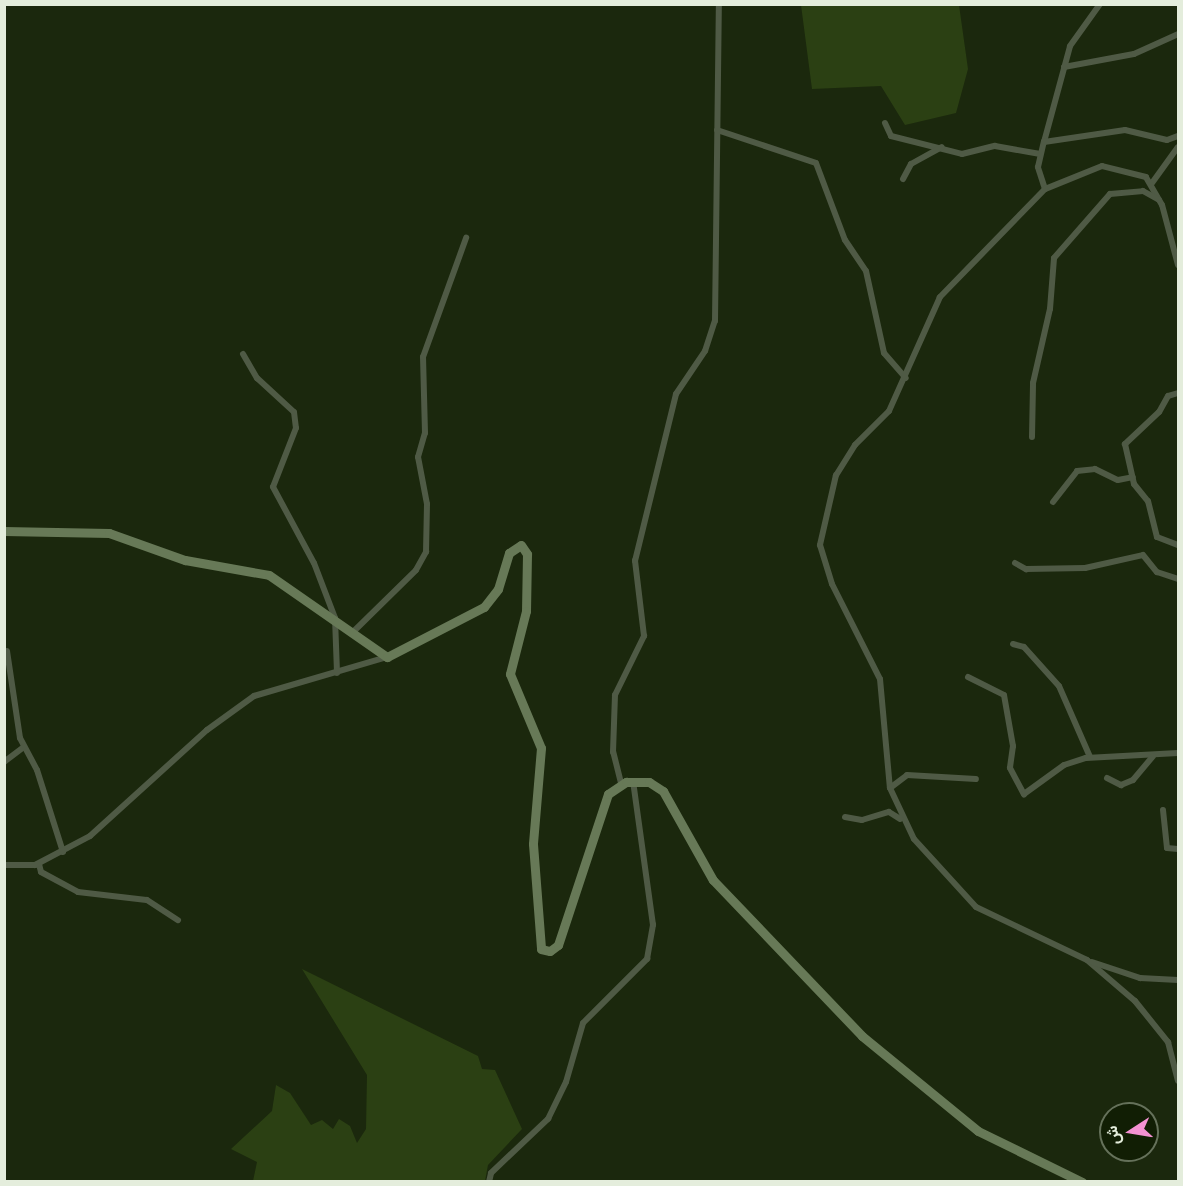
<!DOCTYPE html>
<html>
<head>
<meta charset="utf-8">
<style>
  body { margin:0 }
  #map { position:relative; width:1183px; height:1186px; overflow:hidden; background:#1b280d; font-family:Poppins,Vazirmatn,sans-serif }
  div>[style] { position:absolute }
  .green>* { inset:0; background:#2b4013 }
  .street>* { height:6px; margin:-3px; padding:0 3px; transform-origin:3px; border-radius:3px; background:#4f5a45 }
  .secondary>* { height:9px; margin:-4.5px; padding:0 4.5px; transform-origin:4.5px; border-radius:4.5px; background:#677957 }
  span { translate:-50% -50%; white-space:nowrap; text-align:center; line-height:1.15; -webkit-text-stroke:6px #111e04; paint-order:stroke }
  .frame { position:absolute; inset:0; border:6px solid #e4eddc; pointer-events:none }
  .north { position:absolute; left:1099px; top:1102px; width:60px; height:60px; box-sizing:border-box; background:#111e04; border:2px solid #65715a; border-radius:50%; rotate:258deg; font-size:16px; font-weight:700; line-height:24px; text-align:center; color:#e4eddc }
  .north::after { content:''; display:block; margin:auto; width:21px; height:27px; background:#f491d3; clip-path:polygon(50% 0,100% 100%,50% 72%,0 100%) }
</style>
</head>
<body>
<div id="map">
  <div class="green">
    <div style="clip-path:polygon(801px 5px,959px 5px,968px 69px,956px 113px,905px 125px,881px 86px,812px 89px)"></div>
    <div style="clip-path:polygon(302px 969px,478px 1056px,482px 1069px,495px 1070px,522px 1129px,488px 1165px,485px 1181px,253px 1181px,257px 1162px,231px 1149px,272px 1111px,276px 1085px,290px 1093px,311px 1125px,322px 1120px,333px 1129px,339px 1119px,350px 1126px,357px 1143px,366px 1129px,367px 1075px)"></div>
  </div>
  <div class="street">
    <div style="left:1064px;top:67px;width:71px;rotate:-10.5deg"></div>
    <div style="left:1134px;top:54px;width:48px;rotate:-24.4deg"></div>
    <div style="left:885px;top:123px;width:14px;rotate:65deg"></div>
    <div style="left:891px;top:136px;width:73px;rotate:14.2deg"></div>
    <div style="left:962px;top:154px;width:34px;rotate:-14deg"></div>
    <div style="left:995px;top:146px;width:46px;rotate:10.1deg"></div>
    <div style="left:717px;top:130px;width:104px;rotate:18.4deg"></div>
    <div style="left:816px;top:163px;width:82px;rotate:69.4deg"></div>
    <div style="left:845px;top:240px;width:37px;rotate:56deg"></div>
    <div style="left:866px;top:271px;width:84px;rotate:77.6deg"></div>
    <div style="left:884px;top:353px;width:33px;rotate:49deg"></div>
    <div style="left:1044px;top:142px;width:99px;rotate:-74.8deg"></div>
    <div style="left:1070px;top:46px;width:52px;rotate:-54.5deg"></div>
    <div style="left:903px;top:179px;width:17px;rotate:-62deg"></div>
    <div style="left:911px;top:164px;width:35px;rotate:-29deg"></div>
    <div style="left:1152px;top:183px;width:44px;rotate:-54.2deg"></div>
    <div style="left:1045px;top:189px;width:23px;rotate:-108deg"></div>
    <div style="left:1038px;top:167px;width:26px;rotate:-77deg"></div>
    <div style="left:1044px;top:142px;width:82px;rotate:-8.4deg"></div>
    <div style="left:1125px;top:130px;width:43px;rotate:13.4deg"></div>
    <div style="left:1167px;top:140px;width:12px;rotate:-20deg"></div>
    <div style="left:1178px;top:265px;width:62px;rotate:-104.9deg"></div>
    <div style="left:1162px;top:205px;width:32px;rotate:-120deg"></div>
    <div style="left:1146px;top:177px;width:45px;rotate:-166deg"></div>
    <div style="left:1102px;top:166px;width:61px;rotate:158deg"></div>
    <div style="left:1045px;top:189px;width:151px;rotate:134.2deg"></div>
    <div style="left:940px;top:297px;width:125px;rotate:114.1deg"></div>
    <div style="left:889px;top:411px;width:48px;rotate:135deg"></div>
    <div style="left:855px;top:445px;width:36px;rotate:122deg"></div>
    <div style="left:836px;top:475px;width:72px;rotate:102.9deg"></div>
    <div style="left:820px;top:545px;width:41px;rotate:72.9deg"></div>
    <div style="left:832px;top:584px;width:106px;rotate:63.2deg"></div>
    <div style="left:880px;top:679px;width:109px;rotate:84.8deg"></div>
    <div style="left:890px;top:788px;width:56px;rotate:64.8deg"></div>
    <div style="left:914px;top:839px;width:92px;rotate:47.6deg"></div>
    <div style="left:976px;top:907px;width:123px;rotate:25.5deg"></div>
    <div style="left:1087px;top:960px;width:63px;rotate:40.5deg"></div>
    <div style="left:1135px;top:1001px;width:53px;rotate:51.2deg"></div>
    <div style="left:1168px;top:1042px;width:40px;rotate:75.6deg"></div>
    <div style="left:243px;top:354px;width:28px;rotate:60deg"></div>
    <div style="left:257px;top:378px;width:50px;rotate:42.6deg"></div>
    <div style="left:294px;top:412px;width:16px;rotate:83deg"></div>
    <div style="left:296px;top:428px;width:63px;rotate:111.3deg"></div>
    <div style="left:273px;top:487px;width:86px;rotate:61.7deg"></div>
    <div style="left:314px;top:563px;width:59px;rotate:69.1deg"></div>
    <div style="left:335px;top:618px;width:55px;rotate:87.9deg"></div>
    <div style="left:1178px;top:393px;width:10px;rotate:163deg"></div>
    <div style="left:1168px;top:396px;width:18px;rotate:119deg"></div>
    <div style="left:1159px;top:412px;width:47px;rotate:136.7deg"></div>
    <div style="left:1125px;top:444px;width:41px;rotate:77.3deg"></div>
    <div style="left:1134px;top:484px;width:22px;rotate:51deg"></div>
    <div style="left:1148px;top:501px;width:37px;rotate:76deg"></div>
    <div style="left:1157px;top:537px;width:22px;rotate:21deg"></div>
    <div style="left:1032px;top:437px;width:54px;rotate:-88.9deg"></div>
    <div style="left:1033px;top:383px;width:76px;rotate:-77.1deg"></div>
    <div style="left:1050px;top:309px;width:51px;rotate:-85.5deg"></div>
    <div style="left:1054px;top:258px;width:85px;rotate:-48.8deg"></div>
    <div style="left:1110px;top:194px;width:33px;rotate:-5deg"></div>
    <div style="left:1143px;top:191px;width:18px;rotate:29deg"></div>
    <div style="left:1053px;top:502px;width:39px;rotate:-52deg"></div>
    <div style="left:1077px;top:471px;width:18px;rotate:-6deg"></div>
    <div style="left:1095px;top:469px;width:25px;rotate:26deg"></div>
    <div style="left:1118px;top:480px;width:15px;rotate:-11deg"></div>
    <div style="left:1015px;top:563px;width:13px;rotate:29deg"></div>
    <div style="left:1026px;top:569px;width:59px;rotate:-1deg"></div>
    <div style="left:1085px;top:568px;width:59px;rotate:-12.6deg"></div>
    <div style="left:1143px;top:555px;width:22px;rotate:51deg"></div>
    <div style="left:1157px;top:572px;width:22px;rotate:18deg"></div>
    <div style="left:353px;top:632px;width:88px;rotate:-44.5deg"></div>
    <div style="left:416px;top:570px;width:21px;rotate:-61deg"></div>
    <div style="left:426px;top:552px;width:48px;rotate:-88.8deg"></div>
    <div style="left:427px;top:504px;width:48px;rotate:-100.8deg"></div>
    <div style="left:418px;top:457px;width:25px;rotate:-74deg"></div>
    <div style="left:425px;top:433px;width:76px;rotate:-91.5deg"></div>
    <div style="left:423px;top:357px;width:127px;rotate:-70.1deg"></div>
    <div style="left:1013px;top:644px;width:11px;rotate:15deg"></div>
    <div style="left:1024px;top:647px;width:52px;rotate:48.1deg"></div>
    <div style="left:1059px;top:686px;width:77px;rotate:66.4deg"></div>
    <div style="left:7px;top:651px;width:88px;rotate:81.5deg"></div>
    <div style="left:20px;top:738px;width:36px;rotate:62deg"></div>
    <div style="left:37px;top:770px;width:86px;rotate:72.4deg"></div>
    <div style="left:968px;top:677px;width:40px;rotate:26.6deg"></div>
    <div style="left:1004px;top:695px;width:52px;rotate:80deg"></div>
    <div style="left:1013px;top:746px;width:22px;rotate:98deg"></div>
    <div style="left:1010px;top:768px;width:30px;rotate:62deg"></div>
    <div style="left:1024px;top:794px;width:49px;rotate:-35.9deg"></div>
    <div style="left:1064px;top:765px;width:23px;rotate:-18deg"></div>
    <div style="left:1086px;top:758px;width:92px;rotate:-3.1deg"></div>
    <div style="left:4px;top:762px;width:25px;rotate:-37deg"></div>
    <div style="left:1107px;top:778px;width:16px;rotate:27deg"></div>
    <div style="left:1121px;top:785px;width:13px;rotate:-23deg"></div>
    <div style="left:1133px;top:780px;width:31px;rotate:-50deg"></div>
    <div style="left:621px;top:783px;width:32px;rotate:-104deg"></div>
    <div style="left:613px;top:752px;width:57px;rotate:-88deg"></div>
    <div style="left:615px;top:695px;width:66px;rotate:-63.8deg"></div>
    <div style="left:644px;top:636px;width:76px;rotate:-96.8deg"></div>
    <div style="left:635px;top:561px;width:172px;rotate:-76.2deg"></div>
    <div style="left:676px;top:394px;width:52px;rotate:-56deg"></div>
    <div style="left:705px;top:351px;width:32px;rotate:-72deg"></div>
    <div style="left:715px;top:321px;width:317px;rotate:-89.3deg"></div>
    <div style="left:890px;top:788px;width:21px;rotate:-37deg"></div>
    <div style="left:907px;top:775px;width:69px;rotate:3.3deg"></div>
    <div style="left:1163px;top:810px;width:38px;rotate:84deg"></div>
    <div style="left:1167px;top:848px;width:11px;rotate:5deg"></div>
    <div style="left:845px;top:817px;width:17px;rotate:10deg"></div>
    <div style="left:862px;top:820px;width:28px;rotate:-17deg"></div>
    <div style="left:889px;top:812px;width:13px;rotate:32deg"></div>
    <div style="left:39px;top:864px;width:8px;rotate:76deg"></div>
    <div style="left:41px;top:872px;width:42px;rotate:28.4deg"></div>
    <div style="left:78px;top:892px;width:69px;rotate:6.6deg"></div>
    <div style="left:147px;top:900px;width:37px;rotate:33deg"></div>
    <div style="left:4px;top:865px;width:31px"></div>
    <div style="left:35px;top:865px;width:62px;rotate:-27.8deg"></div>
    <div style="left:90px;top:836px;width:158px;rotate:-42.2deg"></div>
    <div style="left:207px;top:730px;width:58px;rotate:-35.9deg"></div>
    <div style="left:254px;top:696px;width:139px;rotate:-16.3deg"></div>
    <div style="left:1092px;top:962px;width:51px;rotate:18.4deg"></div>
    <div style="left:1140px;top:978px;width:38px;rotate:3deg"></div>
    <div style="left:489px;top:1182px;width:9px;rotate:-77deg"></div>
    <div style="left:491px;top:1173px;width:79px;rotate:-43.5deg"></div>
    <div style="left:548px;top:1119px;width:41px;rotate:-64.1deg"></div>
    <div style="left:566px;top:1082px;width:61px;rotate:-73.9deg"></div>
    <div style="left:583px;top:1023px;width:91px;rotate:-45deg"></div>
    <div style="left:647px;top:959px;width:35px;rotate:-80deg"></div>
    <div style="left:653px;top:925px;width:145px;rotate:-97.9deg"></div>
  </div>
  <div class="secondary">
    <div style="left:4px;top:531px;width:105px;rotate:1.1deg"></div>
    <div style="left:109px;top:533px;width:81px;rotate:19.6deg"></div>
    <div style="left:185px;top:560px;width:85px;rotate:10.1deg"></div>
    <div style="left:269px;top:575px;width:144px;rotate:34.8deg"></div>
    <div style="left:387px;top:657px;width:109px;rotate:-27.3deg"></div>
    <div style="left:484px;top:607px;width:23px;rotate:-52deg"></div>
    <div style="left:498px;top:589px;width:38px;rotate:-73deg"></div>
    <div style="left:509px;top:553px;width:14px;rotate:-34deg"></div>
    <div style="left:521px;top:545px;width:11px;rotate:56deg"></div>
    <div style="left:527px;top:554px;width:57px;rotate:91deg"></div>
    <div style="left:526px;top:611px;width:65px;rotate:104.3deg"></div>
    <div style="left:510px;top:674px;width:80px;rotate:67.3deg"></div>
    <div style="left:541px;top:748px;width:96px;rotate:94.8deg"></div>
    <div style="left:533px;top:844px;width:105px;rotate:85.6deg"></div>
    <div style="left:541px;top:949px;width:9px;rotate:13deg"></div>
    <div style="left:550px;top:951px;width:10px;rotate:-37deg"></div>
    <div style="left:558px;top:945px;width:159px;rotate:-71.7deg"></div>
    <div style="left:608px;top:794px;width:22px;rotate:-34deg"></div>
    <div style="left:626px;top:782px;width:23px"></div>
    <div style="left:649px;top:782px;width:17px;rotate:33deg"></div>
    <div style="left:663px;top:791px;width:102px;rotate:60.7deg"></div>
    <div style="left:713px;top:880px;width:216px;rotate:46.3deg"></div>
    <div style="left:862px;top:1036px;width:150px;rotate:39.3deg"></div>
    <div style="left:978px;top:1131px;width:116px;rotate:26.1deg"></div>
  </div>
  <div class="frame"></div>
  <div class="north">ش</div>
</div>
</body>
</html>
